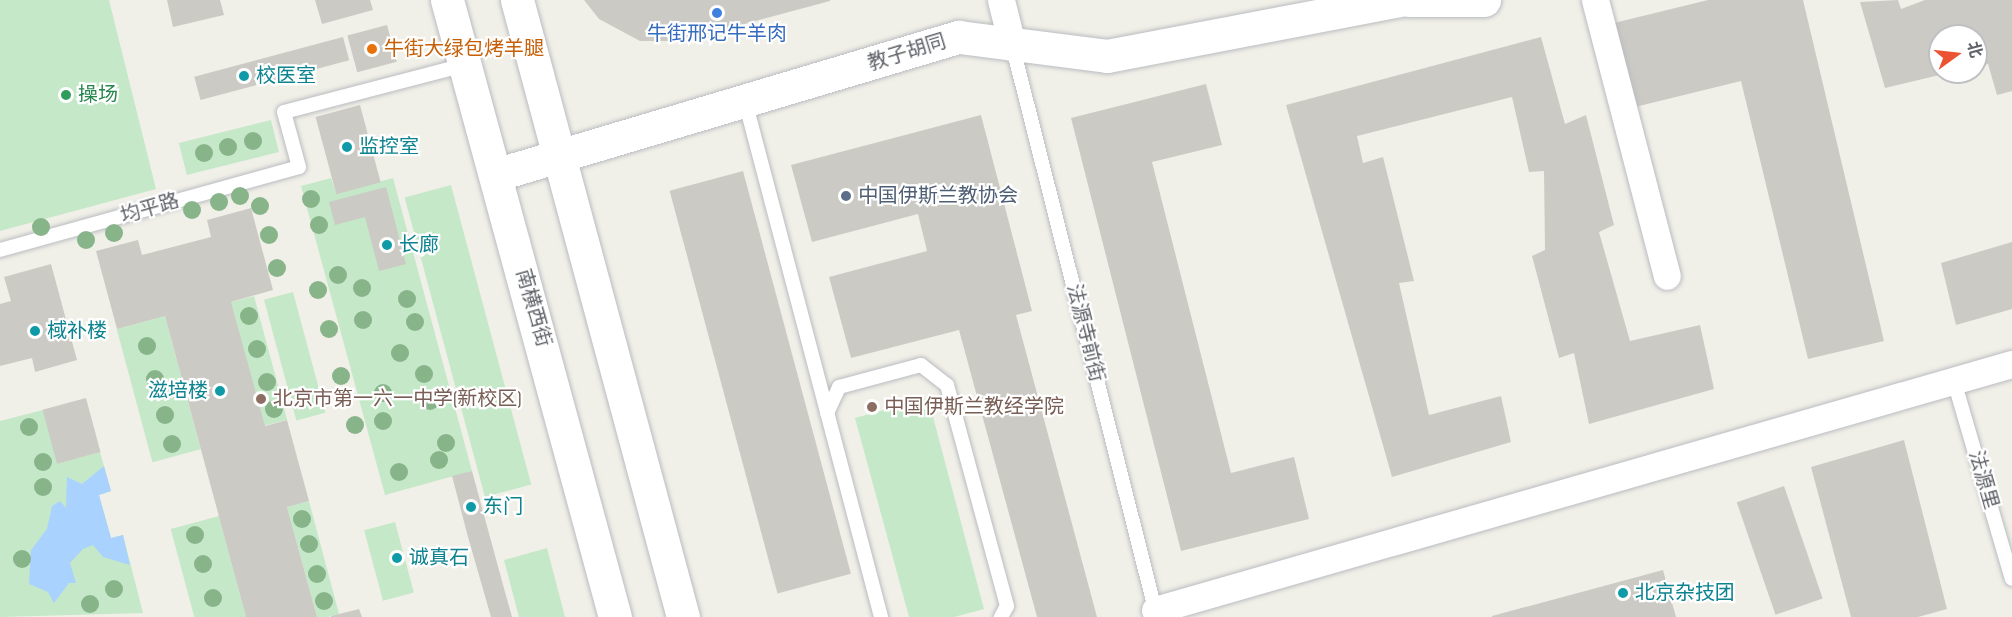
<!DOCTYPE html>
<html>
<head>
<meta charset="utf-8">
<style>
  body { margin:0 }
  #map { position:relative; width:2012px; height:617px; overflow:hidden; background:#f1f0e8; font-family:"Sofia Sans Condensed","Noto Sans SC",sans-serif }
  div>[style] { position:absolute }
  .green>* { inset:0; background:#c4e8c8; transform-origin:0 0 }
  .water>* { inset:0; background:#a9d2ff }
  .building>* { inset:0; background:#cccac5; transform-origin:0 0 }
  .roads { filter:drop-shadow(0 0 2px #babcc1) drop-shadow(0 0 2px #babcc1) }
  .lane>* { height:14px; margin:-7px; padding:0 7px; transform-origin:7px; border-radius:7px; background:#fff }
  .street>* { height:27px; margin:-13.5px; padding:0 13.5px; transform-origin:13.5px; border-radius:13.5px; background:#fff }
  .secondary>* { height:33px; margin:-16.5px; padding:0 16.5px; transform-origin:16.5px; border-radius:16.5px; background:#fff }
  .trees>* { width:18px; height:18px; margin:-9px; border-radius:50%; background:#88b48a }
  .dots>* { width:16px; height:16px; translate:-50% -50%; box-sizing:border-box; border:3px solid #fff; border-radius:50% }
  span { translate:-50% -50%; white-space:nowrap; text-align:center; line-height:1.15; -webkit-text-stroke:4.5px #fff; paint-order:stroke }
  .shop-label { font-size:20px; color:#366cbe }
  .food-label { font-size:20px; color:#c56008 }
  .left { translate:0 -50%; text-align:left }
  .street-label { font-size:20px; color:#5f6268 }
  .culture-label { font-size:20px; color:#0d838f }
  .right { translate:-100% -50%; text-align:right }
  .leisure-label { font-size:20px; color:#27864d }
  .service-label { font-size:20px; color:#4e5e75 }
  .education-label { font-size:20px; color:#785e54 }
  .north { position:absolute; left:1928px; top:24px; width:60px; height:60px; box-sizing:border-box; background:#fff; border:2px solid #bfc0c3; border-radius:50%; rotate:75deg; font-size:16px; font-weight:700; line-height:24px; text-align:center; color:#5f6268 }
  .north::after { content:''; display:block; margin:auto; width:21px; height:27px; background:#ec5333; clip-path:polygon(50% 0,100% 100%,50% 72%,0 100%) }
</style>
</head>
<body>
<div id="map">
  <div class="green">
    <div style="clip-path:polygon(0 0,109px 0,156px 189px,0 231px)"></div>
    <div style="left:271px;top:120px;width:33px;height:95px;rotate:76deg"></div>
    <div style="clip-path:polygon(331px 178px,336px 193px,393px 178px,472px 471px,385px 495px,301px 186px)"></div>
    <div style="left:451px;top:185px;width:310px;height:48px;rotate:75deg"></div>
    <div style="left:293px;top:292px;width:125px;height:30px;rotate:75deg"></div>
    <div style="left:254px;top:296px;width:128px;height:24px;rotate:75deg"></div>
    <div style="left:165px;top:316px;width:138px;height:50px;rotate:75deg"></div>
    <div style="clip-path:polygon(928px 398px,984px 609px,954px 617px,909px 617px,855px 418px)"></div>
    <div style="clip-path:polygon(43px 410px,58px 463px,100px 452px,111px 491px,99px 495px,111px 538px,123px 535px,143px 613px,0 617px,0 421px)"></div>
    <div style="clip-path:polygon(309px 501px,339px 614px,328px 617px,317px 617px,287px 507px)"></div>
    <div style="left:219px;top:516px;width:105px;height:50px;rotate:75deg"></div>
    <div style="left:395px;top:522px;width:73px;height:32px;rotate:75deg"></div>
    <div style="clip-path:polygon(547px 548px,565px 617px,519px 617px,504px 560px)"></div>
  </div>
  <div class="water">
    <div style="clip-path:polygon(104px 466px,111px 491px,99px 495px,111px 538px,123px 535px,130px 565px,103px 557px,93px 545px,83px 549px,70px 563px,76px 583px,69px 583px,54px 603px,48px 592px,29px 584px,31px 550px,47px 529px,52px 506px,60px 501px,66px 508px,67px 477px,82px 484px)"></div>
  </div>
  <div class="building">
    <div style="clip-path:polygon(167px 0,220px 0,224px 15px,173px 27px)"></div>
    <div style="clip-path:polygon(315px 0,370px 0,373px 10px,322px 24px)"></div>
    <div style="clip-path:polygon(584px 0,830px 0,830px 1px,681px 41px,640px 41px,599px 19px)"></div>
    <div style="clip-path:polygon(1708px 0,1803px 0,1884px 341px,1808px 359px,1741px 81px,1635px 107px,1614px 23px)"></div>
    <div style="clip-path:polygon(1898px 0,1901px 9px,1925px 0,2012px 0,2012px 91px,1997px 95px,1988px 64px,1976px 66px,1976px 36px,1940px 36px,1940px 72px,1948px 73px,1885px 88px,1860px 2px)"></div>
    <div style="left:387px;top:25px;width:38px;height:41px;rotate:75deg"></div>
    <div style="left:343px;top:37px;width:24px;height:154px;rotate:75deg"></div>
    <div style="clip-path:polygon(1541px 37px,1565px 124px,1586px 115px,1614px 225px,1599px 232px,1630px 341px,1700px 325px,1714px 389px,1589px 424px,1574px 353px,1559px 358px,1532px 256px,1545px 250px,1544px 171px,1529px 172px,1512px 97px,1357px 136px,1363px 163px,1383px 157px,1414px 281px,1399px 283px,1429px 415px,1501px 396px,1511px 442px,1392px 477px,1286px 105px)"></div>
    <div style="clip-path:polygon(1206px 84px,1222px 145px,1152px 162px,1231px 473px,1294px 457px,1309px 519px,1181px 551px,1071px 118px)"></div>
    <div style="left:360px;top:105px;width:80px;height:46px;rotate:75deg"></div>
    <div style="clip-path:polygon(981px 115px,1032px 311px,1016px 315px,1097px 617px,1037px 617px,959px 330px,851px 358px,829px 277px,927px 251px,918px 214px,812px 242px,791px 165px)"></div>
    <div style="left:743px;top:171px;width:417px;height:76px;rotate:75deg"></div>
    <div style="clip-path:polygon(386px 187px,406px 264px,379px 271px,365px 217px,335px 225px,329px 202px)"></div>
    <div style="clip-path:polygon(251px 208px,273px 290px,231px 302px,265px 426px,287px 420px,309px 501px,287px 507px,317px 617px,246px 617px,165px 316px,117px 329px,96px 251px,138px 240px,142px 255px,211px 237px,207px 220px)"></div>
    <div style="clip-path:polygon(2012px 242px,2012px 309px,1956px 325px,1941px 263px)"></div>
    <div style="clip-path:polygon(51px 264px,77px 360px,35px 372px,32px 358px,0 366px,0 304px,11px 301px,4px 277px)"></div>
    <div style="left:86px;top:398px;width:56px;height:45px;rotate:75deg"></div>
    <div style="clip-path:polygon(1904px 440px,1947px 609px,1918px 617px,1851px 617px,1811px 467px)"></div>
    <div style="clip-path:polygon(472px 471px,505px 592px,512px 617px,491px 617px,468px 537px,452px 476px)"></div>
    <div style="left:1784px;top:486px;width:119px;height:50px;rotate:71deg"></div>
    <div style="clip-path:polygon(1663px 570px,1676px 617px,1492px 617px,1492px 616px)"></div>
    <div style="clip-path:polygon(359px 609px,362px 617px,331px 617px,331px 616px)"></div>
  </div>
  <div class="roads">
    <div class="lane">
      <div style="left:1013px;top:48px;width:583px;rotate:75.8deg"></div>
      <div style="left:745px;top:101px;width:534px;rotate:75.23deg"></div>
      <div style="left:0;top:250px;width:310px;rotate:-15.5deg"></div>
      <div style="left:299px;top:167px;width:57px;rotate:-105.3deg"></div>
      <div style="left:284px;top:112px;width:187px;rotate:-14.6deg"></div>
      <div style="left:1954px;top:381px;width:206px;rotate:73.7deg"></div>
      <div style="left:827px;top:413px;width:29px;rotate:-65deg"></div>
      <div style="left:839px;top:387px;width:85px;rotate:-15deg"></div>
      <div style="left:921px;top:365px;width:33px;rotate:38deg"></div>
      <div style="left:947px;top:385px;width:229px;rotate:74.8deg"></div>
      <div style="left:1007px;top:606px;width:13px;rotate:119deg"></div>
    </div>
    <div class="street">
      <div style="left:1001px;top:0;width:49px;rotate:76deg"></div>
      <div style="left:1595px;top:0;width:285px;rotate:75.4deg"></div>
      <div style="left:1155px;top:610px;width:892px;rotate:-16.02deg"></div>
    </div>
    <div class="secondary">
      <div style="left:447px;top:0;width:639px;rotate:74.77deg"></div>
      <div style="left:517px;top:0;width:639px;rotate:74.94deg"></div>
      <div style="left:1409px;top:0;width:75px"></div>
      <div style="left:495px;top:175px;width:484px;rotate:-16.6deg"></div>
      <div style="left:959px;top:37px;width:149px;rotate:7.3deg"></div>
      <div style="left:1107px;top:56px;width:298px;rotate:-10.8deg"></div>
    </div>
  </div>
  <div class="trees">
    <div style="left:253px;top:141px"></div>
    <div style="left:228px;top:147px"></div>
    <div style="left:204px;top:153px"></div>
    <div style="left:240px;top:196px"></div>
    <div style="left:311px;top:199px"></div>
    <div style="left:219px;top:202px"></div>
    <div style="left:260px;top:206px"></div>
    <div style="left:192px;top:210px"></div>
    <div style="left:319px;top:225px"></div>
    <div style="left:41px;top:227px"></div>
    <div style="left:114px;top:233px"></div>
    <div style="left:269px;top:235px"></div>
    <div style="left:86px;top:240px"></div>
    <div style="left:277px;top:268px"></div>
    <div style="left:338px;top:275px"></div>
    <div style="left:362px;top:288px"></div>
    <div style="left:318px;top:290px"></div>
    <div style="left:407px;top:299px"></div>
    <div style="left:249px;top:316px"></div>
    <div style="left:363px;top:320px"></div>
    <div style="left:415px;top:322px"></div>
    <div style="left:329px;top:329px"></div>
    <div style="left:147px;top:346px"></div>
    <div style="left:257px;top:349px"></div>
    <div style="left:400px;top:353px"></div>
    <div style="left:424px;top:374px"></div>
    <div style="left:341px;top:376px"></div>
    <div style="left:155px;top:379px"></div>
    <div style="left:267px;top:382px"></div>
    <div style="left:383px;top:393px"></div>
    <div style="left:430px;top:401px"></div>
    <div style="left:274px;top:409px"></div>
    <div style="left:165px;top:415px"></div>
    <div style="left:383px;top:421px"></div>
    <div style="left:355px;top:425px"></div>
    <div style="left:29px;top:427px"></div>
    <div style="left:446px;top:443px"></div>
    <div style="left:172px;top:444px"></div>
    <div style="left:439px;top:460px"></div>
    <div style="left:43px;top:462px"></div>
    <div style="left:399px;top:472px"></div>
    <div style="left:43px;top:487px"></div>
    <div style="left:302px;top:519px"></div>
    <div style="left:195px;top:535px"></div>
    <div style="left:309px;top:544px"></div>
    <div style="left:22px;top:559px"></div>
    <div style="left:203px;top:564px"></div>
    <div style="left:317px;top:574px"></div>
    <div style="left:114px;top:589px"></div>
    <div style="left:213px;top:598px"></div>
    <div style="left:324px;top:601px"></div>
    <div style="left:90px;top:604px"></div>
  </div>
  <div class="dots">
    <div style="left:717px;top:13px;background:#3f7fe0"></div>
    <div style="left:372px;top:49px;background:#e8710a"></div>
    <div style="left:244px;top:76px;background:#0f9aa8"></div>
    <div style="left:66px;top:95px;background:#2e9e5b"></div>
    <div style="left:347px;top:147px;background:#0f9aa8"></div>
    <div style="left:846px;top:196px;background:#5c6f8a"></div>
    <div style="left:387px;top:245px;background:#0f9aa8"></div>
    <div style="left:35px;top:331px;background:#0f9aa8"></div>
    <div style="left:220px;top:391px;background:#0f9aa8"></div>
    <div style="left:261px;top:399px;background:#8d6e63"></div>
    <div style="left:872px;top:407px;background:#8d6e63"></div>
    <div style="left:471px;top:507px;background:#0f9aa8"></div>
    <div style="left:397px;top:558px;background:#0f9aa8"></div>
    <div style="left:1623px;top:593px;background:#0f9aa8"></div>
  </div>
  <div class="shop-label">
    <span style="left:717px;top:34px">牛街邢记牛羊肉</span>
  </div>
  <div class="food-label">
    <span class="left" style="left:384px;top:49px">牛街大绿包烤羊腿</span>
  </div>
  <div class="street-label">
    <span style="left:907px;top:53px;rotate:-17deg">教子胡同</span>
    <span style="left:150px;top:209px;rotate:-16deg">均平路</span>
    <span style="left:533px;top:308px;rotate:74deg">南横西街</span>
    <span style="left:1085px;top:333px;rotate:76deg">法源寺前街</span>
    <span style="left:1983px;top:480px;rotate:74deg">法源里</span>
  </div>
  <div class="culture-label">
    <span class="left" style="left:256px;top:76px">校医室</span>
    <span class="left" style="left:359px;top:147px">监控室</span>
    <span class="left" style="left:399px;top:245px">长廊</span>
    <span class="left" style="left:47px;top:331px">棫补楼</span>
    <span class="right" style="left:208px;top:391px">滋培楼</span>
    <span class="left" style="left:483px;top:507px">东门</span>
    <span class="left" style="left:409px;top:558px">诚真石</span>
    <span class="left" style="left:1635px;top:593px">北京杂技团</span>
  </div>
  <div class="leisure-label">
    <span class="left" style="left:78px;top:95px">操场</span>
  </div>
  <div class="service-label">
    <span class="left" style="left:858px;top:196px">中国伊斯兰教协会</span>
  </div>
  <div class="education-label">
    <span class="left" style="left:273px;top:399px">北京市第一六一中学(新校区)</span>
    <span class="left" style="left:884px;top:407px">中国伊斯兰教经学院</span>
  </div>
  <div class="north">北</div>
</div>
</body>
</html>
